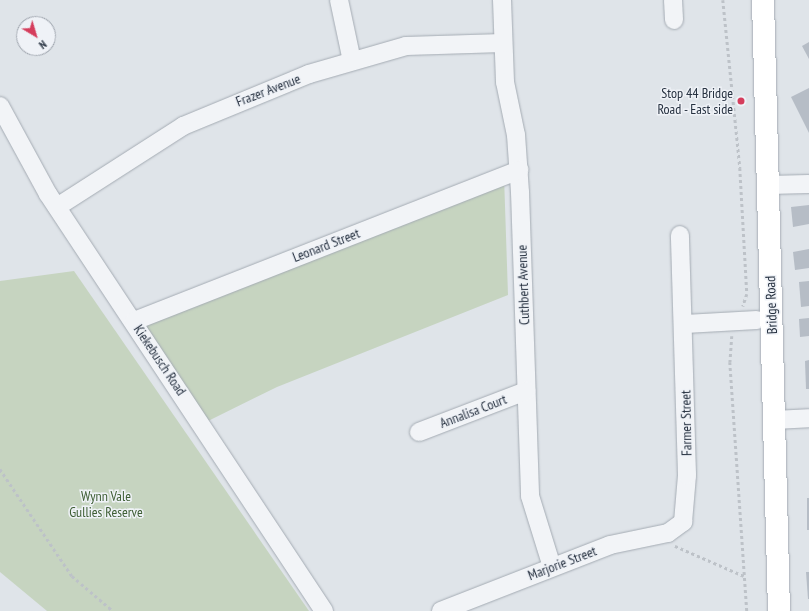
<!DOCTYPE html>
<html>
<head>
<meta charset="utf-8">
<style>
  body { margin:0 }
  #map { position:relative; width:809px; height:611px; overflow:hidden; background:#dfe4e9; font-family:"PT Sans Narrow",sans-serif }
  div>[style] { position:absolute }
  .green>* { inset:0; background:#c6d4c0 }
  .building>* { inset:0; background:#b6bdc6; transform-origin:0 0 }
  .path>* { height:2.5px; margin-top:-1.25px; transform-origin:0; background:repeating-linear-gradient(90deg,#bdc2c8 0 3px,transparent 0 6px) }
  .roads { filter:drop-shadow(0 0 1px #a4abb3) drop-shadow(0 0 1px #a4abb3) }
  .minor>* { height:18px; margin:-9px; padding:0 9px; transform-origin:9px; border-radius:9px; background:#f2f4f7 }
  .major>* { height:22px; margin:-11px; padding:0 11px; transform-origin:11px; border-radius:11px; background:#fff }
  .dots>* { width:11px; height:11px; translate:-50% -50%; box-sizing:border-box; border:2px solid #eff2f7; border-radius:50% }
  span { translate:-50% -50%; white-space:nowrap; text-align:center; line-height:1.15; -webkit-text-stroke:3px #eff2f7; paint-order:stroke }
  .street-label { font-size:14px; color:#273241 }
  .poi-label { font-size:14px; color:#273241 }
  .right { translate:-100% -50%; text-align:right }
  .park-label { font-size:14px; color:#3e5e34 }
  .north { position:absolute; left:16px; top:16px; width:40px; height:40px; box-sizing:border-box; background:#eff2f7; border:1px solid #9fa5ae; border-radius:50%; rotate:142deg; font-size:11px; font-weight:700; line-height:16px; text-align:center; color:#273241 }
  .north::after { content:''; display:block; margin:auto; width:14px; height:18px; background:#d53d5c; clip-path:polygon(50% 0,100% 100%,50% 72%,0 100%) }
</style>
</head>
<body>
<div id="map">
  <div class="green">
    <div style="clip-path:polygon(504px 176px,508px 295px,277px 387px,202px 424px,134px 321px)"></div>
    <div style="clip-path:polygon(74px 271px,309px 611px,47px 611px,0 572px,0 281px)"></div>
  </div>
  <div class="building">
    <div style="clip-path:polygon(809px 42px,809px 59px,802px 46px)"></div>
    <div style="clip-path:polygon(809px 88px,809px 133px,791px 97px)"></div>
    <div style="clip-path:polygon(809px 205px,809px 224px,793px 227px,791px 207px)"></div>
    <div style="clip-path:polygon(809px 249px,809px 268px,795px 270px,793px 252px)"></div>
    <div style="clip-path:polygon(809px 281px,809px 306px,801px 307px,799px 282px)"></div>
    <div style="clip-path:polygon(809px 318px,809px 336px,800px 337px,799px 319px)"></div>
    <div style="clip-path:polygon(809px 360px,809px 389px,806px 389px,805px 361px)"></div>
    <div style="left:807px;top:498px;width:2px;height:32px"></div>
    <div style="clip-path:polygon(806px 572px,809px 572px,809px 599px,808px 599px)"></div>
  </div>
  <div class="path">
    <div style="left:723px;top:0;width:169px;rotate:84.2deg"></div>
    <div style="left:740px;top:168px;width:126px;rotate:86.8deg"></div>
    <div style="left:747px;top:294px;width:13px;rotate:108deg"></div>
    <div style="left:732px;top:336px;width:26px;rotate:94deg"></div>
    <div style="left:730px;top:362px;width:250px;rotate:86.1deg"></div>
    <div style="left:0;top:469px;width:129px;rotate:56.1deg"></div>
    <div style="left:72px;top:576px;width:54px;rotate:40.5deg"></div>
    <div style="left:675px;top:546px;width:75px;rotate:23.5deg"></div>
  </div>
  <div class="roads">
    <div class="minor">
      <div style="left:339px;top:0;width:62px;rotate:78deg"></div>
      <div style="left:502px;top:0;width:82px;rotate:87.9deg"></div>
      <div style="left:505px;top:82px;width:54px;rotate:78.3deg"></div>
      <div style="left:516px;top:135px;width:57px;rotate:86deg"></div>
      <div style="left:520px;top:192px;width:304px;rotate:88.1deg"></div>
      <div style="left:530px;top:496px;width:74px;rotate:72.8deg"></div>
      <div style="left:673px;top:0;width:20px;rotate:87deg"></div>
      <div style="left:0;top:106px;width:100px;rotate:61.4deg"></div>
      <div style="left:48px;top:194px;width:500px;rotate:56.5deg"></div>
      <div style="left:768px;top:185px;width:41px;rotate:-1.4deg"></div>
      <div style="left:57px;top:207px;width:150px;rotate:-32.7deg"></div>
      <div style="left:183px;top:126px;width:136px;rotate:-22.4deg"></div>
      <div style="left:309px;top:74px;width:101px;rotate:-16.1deg"></div>
      <div style="left:406px;top:46px;width:97px;rotate:-1.8deg"></div>
      <div style="left:134px;top:321px;width:414px;rotate:-21.4deg"></div>
      <div style="left:685px;top:324px;width:72px;rotate:-3.2deg"></div>
      <div style="left:774px;top:420px;width:35px;rotate:-3deg"></div>
      <div style="left:419px;top:432px;width:115px;rotate:-21deg"></div>
      <div style="left:441px;top:611px;width:181px;rotate:-21.3deg"></div>
      <div style="left:610px;top:545px;width:59px;rotate:-11.7deg"></div>
      <div style="left:668px;top:533px;width:19px;rotate:-36deg"></div>
      <div style="left:683px;top:522px;width:47px;rotate:-85.1deg"></div>
      <div style="left:687px;top:475px;width:240px;rotate:-91.7deg"></div>
    </div>
    <div class="major">
      <div style="left:763px;top:0;width:611px;rotate:88.5deg"></div>
    </div>
  </div>
  <div class="dots">
    <div style="left:741px;top:101px;background:#d53d5c"></div>
  </div>
  <div class="street-label">
    <span style="left:268px;top:90px;rotate:-21deg">Frazer Avenue</span>
    <span style="left:326px;top:245px;rotate:-21deg">Leonard Street</span>
    <span style="left:523px;top:285px;rotate:-92deg">Cuthbert Avenue</span>
    <span style="left:771px;top:305px;rotate:-92deg">Bridge Road</span>
    <span style="left:160px;top:360px;rotate:56deg">Kiekebusch Road</span>
    <span style="left:473px;top:411px;rotate:-21deg">Annalisa Court</span>
    <span style="left:686px;top:423px;rotate:-91deg">Farmer Street</span>
    <span style="left:562px;top:563px;rotate:-21deg">Marjorie Street</span>
  </div>
  <div class="poi-label">
    <span class="right" style="left:733px;top:101px">Stop 44 Bridge<br>Road - East side</span>
  </div>
  <div class="park-label">
    <span style="left:106px;top:504px">Wynn Vale<br>Gullies Reserve</span>
  </div>
  <div class="north">N</div>
</div>
</body>
</html>
